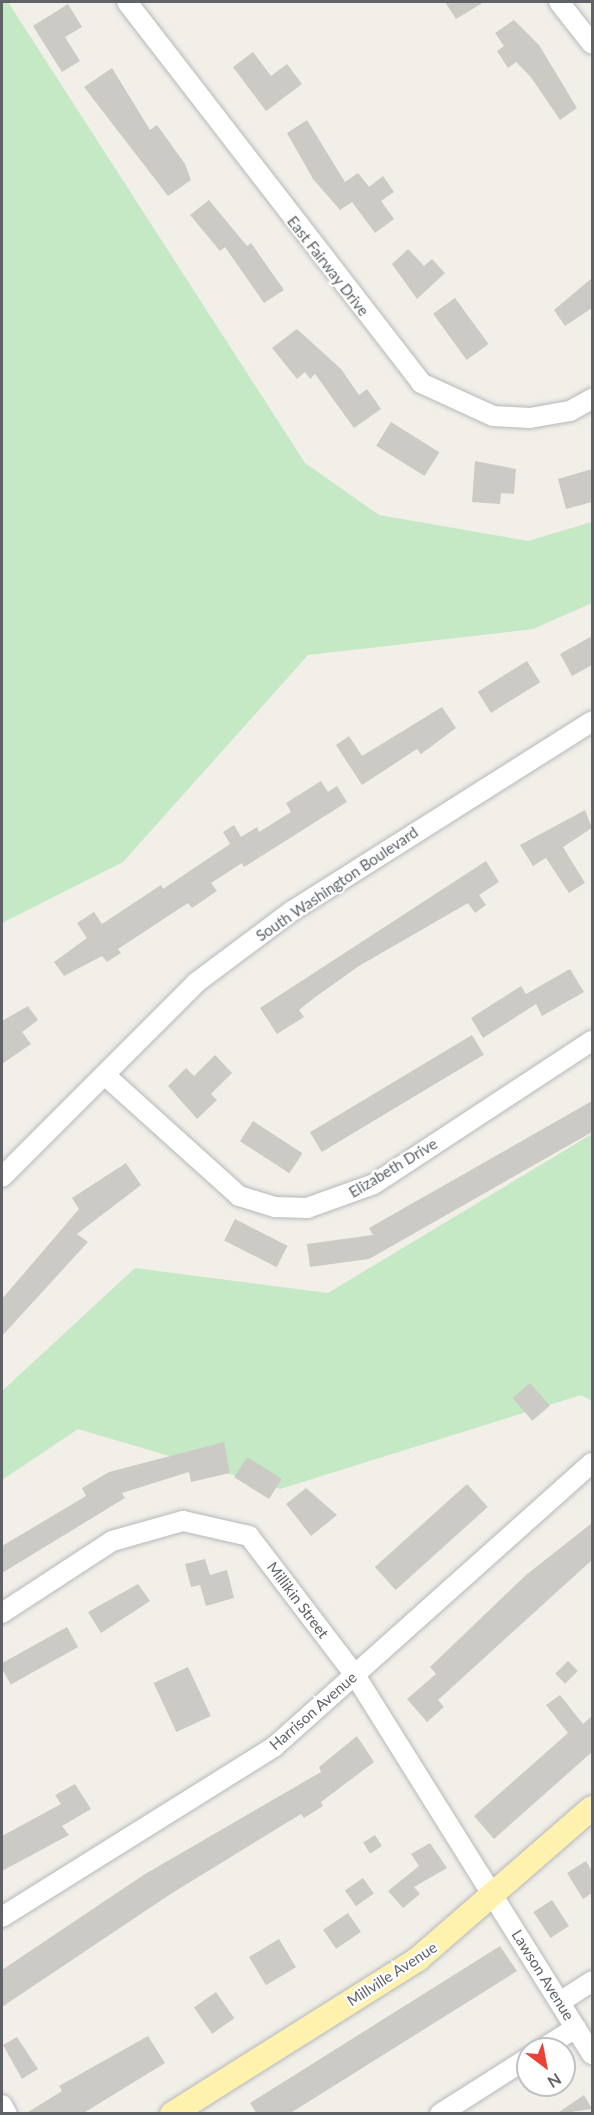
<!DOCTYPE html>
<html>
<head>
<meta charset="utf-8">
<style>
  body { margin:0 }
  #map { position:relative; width:594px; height:2115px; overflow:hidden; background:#f1efe8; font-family:Lato,sans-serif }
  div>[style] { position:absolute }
  .green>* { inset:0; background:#c5e8c5 }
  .building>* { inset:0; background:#cccac5; transform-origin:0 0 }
  .roads { filter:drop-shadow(0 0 2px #b5b8bc) drop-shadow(0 0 2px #b5b8bc) }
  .minor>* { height:20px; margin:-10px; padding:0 10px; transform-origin:10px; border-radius:10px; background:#fff }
  .major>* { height:24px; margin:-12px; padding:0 12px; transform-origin:12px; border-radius:12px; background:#fff2af }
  span { translate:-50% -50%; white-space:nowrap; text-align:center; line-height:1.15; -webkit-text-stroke:4.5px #fff; paint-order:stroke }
  .street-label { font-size:15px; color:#5f6368 }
  .frame { position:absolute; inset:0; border:3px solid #5f6368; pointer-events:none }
  .north { position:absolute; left:516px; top:2037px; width:60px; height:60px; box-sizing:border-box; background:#fff; border:2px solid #bfc1c3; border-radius:50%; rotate:148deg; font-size:16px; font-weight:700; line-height:24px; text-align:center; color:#5f6368 }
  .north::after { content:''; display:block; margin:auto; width:21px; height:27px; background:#ea4335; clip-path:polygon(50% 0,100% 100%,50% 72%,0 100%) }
</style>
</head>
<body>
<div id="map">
  <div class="green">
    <div style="clip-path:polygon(2px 2px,8px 2px,305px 463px,379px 515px,528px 541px,592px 522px,592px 603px,533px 629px,308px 655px,123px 862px,2px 923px)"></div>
    <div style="clip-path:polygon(592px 1134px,592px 1401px,581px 1395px,280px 1489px,78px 1429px,2px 1480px,2px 1391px,135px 1268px,328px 1293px)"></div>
  </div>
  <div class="building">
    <div style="clip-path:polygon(445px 2px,484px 2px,456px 19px)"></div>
    <div style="clip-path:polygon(68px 4px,82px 27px,65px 37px,80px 61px,62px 72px,33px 26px)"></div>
    <div style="clip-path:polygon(514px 20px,539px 45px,577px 108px,560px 120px,530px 76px,516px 62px,508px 68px,497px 51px,504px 46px,495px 33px)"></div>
    <div style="clip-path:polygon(253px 52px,271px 76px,287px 64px,302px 84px,266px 111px,233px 67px)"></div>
    <div style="clip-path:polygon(112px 68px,150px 130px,157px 125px,185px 164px,191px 180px,168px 196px,84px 87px)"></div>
    <div style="clip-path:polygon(307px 120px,345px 182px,358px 173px,369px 187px,383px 176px,394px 192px,381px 201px,394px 219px,375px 233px,352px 202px,340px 210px,313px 179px,287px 133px)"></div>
    <div style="clip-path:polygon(209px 200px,247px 246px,251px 243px,284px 290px,264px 303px,225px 247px,220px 251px,190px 215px)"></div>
    <div style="clip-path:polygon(408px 249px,424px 266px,432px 259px,445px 273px,417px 299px,392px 264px)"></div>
    <div style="clip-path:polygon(592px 278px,592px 308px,565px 326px,554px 310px)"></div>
    <div style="left:455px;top:298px;width:57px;height:27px;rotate:54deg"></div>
    <div style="clip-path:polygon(297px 329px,341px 369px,359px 395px,367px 389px,381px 409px,354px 428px,315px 374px,310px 379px,305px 372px,297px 379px,272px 348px)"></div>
    <div style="left:391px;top:422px;width:57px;height:28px;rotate:32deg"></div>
    <div style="clip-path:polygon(475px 461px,516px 469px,514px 494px,501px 493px,500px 504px,472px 502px)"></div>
    <div style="clip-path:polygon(592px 469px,592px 502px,566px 509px,558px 479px)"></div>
    <div style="clip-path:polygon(592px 636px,592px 665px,572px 676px,560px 654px)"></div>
    <div style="left:527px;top:661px;width:25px;height:58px;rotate:58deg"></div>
    <div style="clip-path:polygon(442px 707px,456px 728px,421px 754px,417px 749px,362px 785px,336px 745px,349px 736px,362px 756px)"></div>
    <div style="clip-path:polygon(321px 781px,328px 792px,337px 786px,347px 802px,244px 867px,242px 863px,211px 883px,217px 891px,192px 908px,188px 903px,118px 949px,121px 953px,107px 962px,102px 956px,64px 976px,54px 962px,87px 938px,77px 923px,94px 912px,102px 924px,161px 885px,163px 889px,230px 844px,223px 832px,234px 825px,241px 837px,257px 827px,259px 832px,291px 812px,286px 803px)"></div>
    <div style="clip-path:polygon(585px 810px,592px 828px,563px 847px,585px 883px,569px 893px,546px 858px,533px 866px,520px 845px)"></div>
    <div style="clip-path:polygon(486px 861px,499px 882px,479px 895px,486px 905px,475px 913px,468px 903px,359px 966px,314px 998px,299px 1010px,304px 1017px,277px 1034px,260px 1008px)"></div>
    <div style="clip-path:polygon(570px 969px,584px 992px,542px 1016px,536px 1004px,483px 1038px,471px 1018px,521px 986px,526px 994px)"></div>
    <div style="clip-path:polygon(28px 1006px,38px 1020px,22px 1032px,31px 1044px,2px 1064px,2px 1021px)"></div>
    <div style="left:472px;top:1035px;width:23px;height:189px;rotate:59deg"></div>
    <div style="clip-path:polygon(215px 1055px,232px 1073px,211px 1094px,217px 1100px,197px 1119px,168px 1086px,186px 1068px,194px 1076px)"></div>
    <div style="clip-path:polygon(592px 1101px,592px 1132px,369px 1259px,310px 1267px,307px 1244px,373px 1235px,369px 1228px)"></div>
    <div style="left:253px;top:1121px;width:59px;height:24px;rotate:33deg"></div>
    <div style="clip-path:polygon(126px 1163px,141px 1185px,77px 1234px,88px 1242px,2px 1336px,2px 1299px,79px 1209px,72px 1198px)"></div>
    <div style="left:235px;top:1219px;width:59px;height:24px;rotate:27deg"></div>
    <div style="left:530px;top:1383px;width:30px;height:23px;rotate:49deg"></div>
    <div style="clip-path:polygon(224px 1442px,230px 1473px,191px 1482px,189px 1472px,122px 1493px,125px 1498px,2px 1573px,2px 1546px,86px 1496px,82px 1488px,109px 1472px)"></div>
    <div style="left:247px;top:1457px;width:41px;height:24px;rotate:32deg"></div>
    <div style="left:467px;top:1484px;width:31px;height:124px;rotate:48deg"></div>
    <div style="clip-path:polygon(306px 1488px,337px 1515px,311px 1536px,286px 1504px)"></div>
    <div style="clip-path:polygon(592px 1523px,592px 1560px,438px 1700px,444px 1707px,427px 1722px,407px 1699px,436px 1674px,430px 1667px,526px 1575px)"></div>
    <div style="clip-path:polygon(205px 1559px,210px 1575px,227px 1570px,234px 1598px,206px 1606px,200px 1585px,191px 1587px,185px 1564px)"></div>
    <div style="clip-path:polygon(138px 1584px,150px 1601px,101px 1633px,88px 1612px)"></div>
    <div style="left:67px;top:1627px;width:23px;height:77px;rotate:61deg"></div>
    <div style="left:568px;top:1661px;width:14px;height:18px;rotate:45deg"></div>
    <div style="left:188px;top:1667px;width:54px;height:38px;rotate:65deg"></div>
    <div style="clip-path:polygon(560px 1695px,583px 1724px,592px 1716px,592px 1752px,494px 1839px,474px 1816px,568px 1733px,546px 1705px)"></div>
    <div style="clip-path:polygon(357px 1736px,374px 1762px,321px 1802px,323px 1806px,304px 1818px,301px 1814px,169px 1895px,2px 2007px,2px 1970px,145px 1874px,321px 1772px,319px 1767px)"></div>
    <div style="clip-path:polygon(75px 1784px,91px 1809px,62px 1826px,69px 1835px,2px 1871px,2px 1836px,61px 1804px,55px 1795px)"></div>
    <div style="left:375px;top:1835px;width:13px;height:14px;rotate:58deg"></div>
    <div style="clip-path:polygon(430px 1843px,447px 1868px,414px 1887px,420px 1894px,403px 1908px,388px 1891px,419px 1866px,411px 1854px)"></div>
    <div style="clip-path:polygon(586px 1861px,592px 1871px,592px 1893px,583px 1899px,567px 1873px)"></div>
    <div style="left:363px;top:1878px;width:19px;height:22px;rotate:55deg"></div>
    <div style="left:552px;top:1900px;width:31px;height:22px;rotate:57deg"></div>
    <div style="left:348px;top:1913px;width:23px;height:30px;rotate:56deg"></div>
    <div style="left:279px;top:1939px;width:33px;height:35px;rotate:59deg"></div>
    <div style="clip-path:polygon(500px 1946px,517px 1971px,289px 2114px,257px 2114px,250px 2103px)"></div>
    <div style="left:216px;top:1992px;width:32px;height:27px;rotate:55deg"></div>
    <div style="clip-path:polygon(148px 2036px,165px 2063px,82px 2114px,25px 2114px,62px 2091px,59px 2086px)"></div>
    <div style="clip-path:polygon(17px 2037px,38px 2069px,22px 2079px,3px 2045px)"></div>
    <div style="clip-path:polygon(584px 2095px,592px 2109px,556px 2114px)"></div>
  </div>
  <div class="roads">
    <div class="minor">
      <div style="left:127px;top:2px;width:481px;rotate:52.3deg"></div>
      <div style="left:421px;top:383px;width:79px;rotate:24.6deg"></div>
      <div style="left:493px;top:416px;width:37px;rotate:3deg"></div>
      <div style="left:530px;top:418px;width:41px;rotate:-9.9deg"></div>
      <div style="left:570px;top:411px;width:25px;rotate:-29deg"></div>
      <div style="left:559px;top:2px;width:53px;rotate:51.8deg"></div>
      <div style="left:107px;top:1077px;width:178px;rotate:42deg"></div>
      <div style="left:239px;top:1196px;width:38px;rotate:17deg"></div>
      <div style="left:275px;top:1207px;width:32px;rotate:2deg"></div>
      <div style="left:307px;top:1208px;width:71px;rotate:-19.7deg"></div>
      <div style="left:374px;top:1184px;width:261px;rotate:-33.3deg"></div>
      <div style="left:2px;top:1177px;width:276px;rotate:-45deg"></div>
      <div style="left:197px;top:982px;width:119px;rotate:-36.8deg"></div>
      <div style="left:292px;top:911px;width:355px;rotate:-32.3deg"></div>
      <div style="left:2px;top:1613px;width:131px;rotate:-33.2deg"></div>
      <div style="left:112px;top:1541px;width:74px;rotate:-15.7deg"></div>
      <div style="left:183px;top:1521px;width:68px;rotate:12.8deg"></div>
      <div style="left:249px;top:1536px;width:175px;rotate:52.7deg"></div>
      <div style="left:355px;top:1675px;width:447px;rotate:58deg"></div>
      <div style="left:2px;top:1917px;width:321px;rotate:-32deg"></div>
      <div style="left:274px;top:1747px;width:426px;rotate:-41.8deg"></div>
      <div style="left:560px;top:2002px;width:38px;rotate:-33deg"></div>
      <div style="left:542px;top:2049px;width:40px;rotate:-32deg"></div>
      <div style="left:2px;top:2105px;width:10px;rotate:61deg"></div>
      <div style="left:440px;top:2114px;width:104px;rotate:-32.5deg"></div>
    </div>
    <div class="major">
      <div style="left:172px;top:2114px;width:291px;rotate:-32.2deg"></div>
      <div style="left:418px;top:1959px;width:230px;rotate:-41deg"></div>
    </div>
  </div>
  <div class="street-label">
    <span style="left:328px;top:266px;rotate:52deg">East Fairway Drive</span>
    <span style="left:337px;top:884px;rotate:-34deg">South Washington Boulevard</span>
    <span style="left:393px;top:1168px;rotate:-31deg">Elizabeth Drive</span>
    <span style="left:298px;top:1600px;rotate:53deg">Millikin Street</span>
    <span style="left:313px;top:1711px;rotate:-41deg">Harrison Avenue</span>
    <span style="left:392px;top:1974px;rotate:-33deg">Millville Avenue</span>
    <span style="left:543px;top:1975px;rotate:58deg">Lawson Avenue</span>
  </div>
  <div class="frame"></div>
  <div class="north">N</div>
</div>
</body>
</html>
